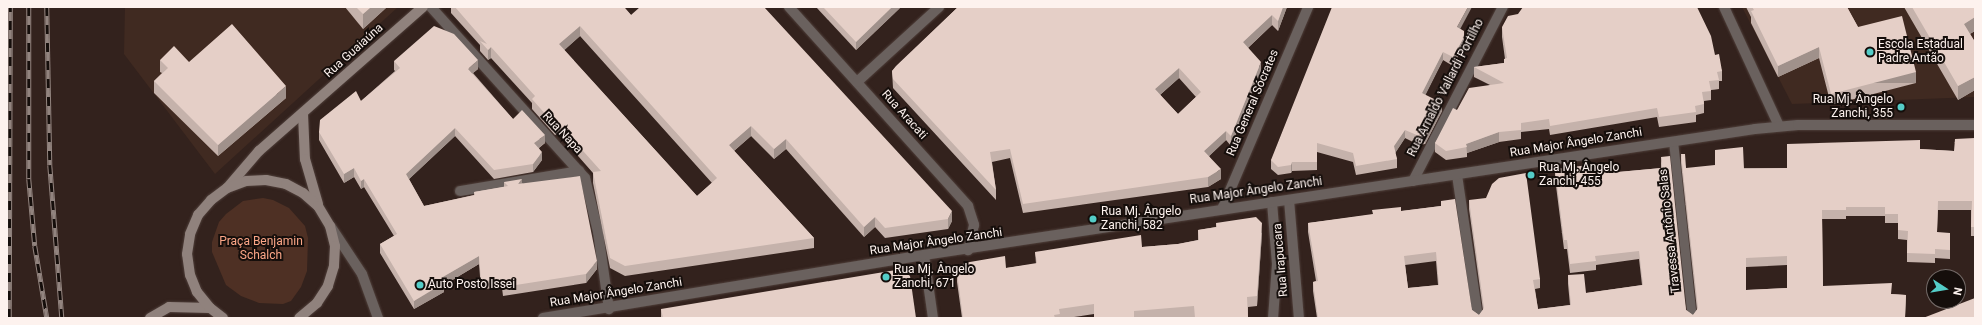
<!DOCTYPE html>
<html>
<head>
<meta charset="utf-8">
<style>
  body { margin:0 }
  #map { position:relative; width:1982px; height:325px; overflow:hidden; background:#33221d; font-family:Roboto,sans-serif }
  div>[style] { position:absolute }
  .built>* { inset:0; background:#402a21 }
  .green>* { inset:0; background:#4e3024 }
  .roads { filter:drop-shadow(0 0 1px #4f3f3a) drop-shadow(0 0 1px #4f3f3a) }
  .lane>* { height:9px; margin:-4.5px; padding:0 4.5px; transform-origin:4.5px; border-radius:4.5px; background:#6a615e }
  .street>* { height:10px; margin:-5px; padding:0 5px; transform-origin:5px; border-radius:5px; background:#6a615e }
  .secondary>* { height:10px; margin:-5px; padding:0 5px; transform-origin:5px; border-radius:5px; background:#90827d }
  .rail>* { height:4.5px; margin-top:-2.25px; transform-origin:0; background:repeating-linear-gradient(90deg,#150e0b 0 9px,#92847f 0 18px); box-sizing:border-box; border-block:1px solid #92847f }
  .wall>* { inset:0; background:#c5b2ab }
  .shaded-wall>* { inset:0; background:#a0918b; transform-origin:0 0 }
  .building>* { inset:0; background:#e5cfc7 }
  .dots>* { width:11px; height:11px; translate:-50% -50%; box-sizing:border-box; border:2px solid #150e0b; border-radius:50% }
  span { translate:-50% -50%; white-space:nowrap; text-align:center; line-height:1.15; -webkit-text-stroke:4px #150e0b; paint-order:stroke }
  .poi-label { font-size:12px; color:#fdf2ee }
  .left { translate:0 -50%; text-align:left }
  .right { translate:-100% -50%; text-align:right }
  .street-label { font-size:12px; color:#fdf2ee }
  .park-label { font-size:12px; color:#fba687 }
  .frame { position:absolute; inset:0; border:8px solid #fdf2ee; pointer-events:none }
  .north { position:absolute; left:1926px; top:269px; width:40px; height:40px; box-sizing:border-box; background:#150e0b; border:1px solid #726966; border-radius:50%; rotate:102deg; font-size:11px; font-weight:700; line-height:16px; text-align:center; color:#fdf2ee }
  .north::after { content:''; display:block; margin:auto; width:14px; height:18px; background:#54cdc8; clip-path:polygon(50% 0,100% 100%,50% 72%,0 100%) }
</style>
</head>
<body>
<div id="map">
  <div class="built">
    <div style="clip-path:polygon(125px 7px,398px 7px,215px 174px,124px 54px)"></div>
    <div style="clip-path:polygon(1742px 7px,1975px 7px,1975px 97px,1792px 104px)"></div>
  </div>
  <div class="green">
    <div style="clip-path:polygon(263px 198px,273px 200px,289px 208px,305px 226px,308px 238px,307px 271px,301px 287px,291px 301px,283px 304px,259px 303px,241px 296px,226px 285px,212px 252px,212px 242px,219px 222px,226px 214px,243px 201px)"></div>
  </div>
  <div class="roads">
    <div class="lane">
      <div style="left:1673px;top:141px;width:178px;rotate:83.9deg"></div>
    </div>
    <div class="street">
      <div style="left:431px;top:7px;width:230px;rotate:48deg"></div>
      <div style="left:585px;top:178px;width:56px;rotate:76.5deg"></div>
      <div style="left:598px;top:232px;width:78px;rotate:81.9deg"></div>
      <div style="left:789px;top:7px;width:268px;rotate:48deg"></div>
      <div style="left:968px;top:206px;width:20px;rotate:72deg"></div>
      <div style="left:974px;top:225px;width:26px;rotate:103deg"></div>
      <div style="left:1724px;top:7px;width:131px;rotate:65.2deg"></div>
      <div style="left:857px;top:82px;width:111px;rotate:-42.4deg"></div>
      <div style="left:1457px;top:175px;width:145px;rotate:81.6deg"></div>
      <div style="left:1413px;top:181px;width:196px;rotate:-62.7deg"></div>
      <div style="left:460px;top:191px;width:121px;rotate:-9.5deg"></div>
      <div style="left:1289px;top:200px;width:118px;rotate:85.2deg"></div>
      <div style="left:1272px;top:202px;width:62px;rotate:85.4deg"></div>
      <div style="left:1277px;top:264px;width:54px;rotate:94.2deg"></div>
      <div style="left:1222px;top:209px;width:220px;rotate:-66.9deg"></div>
      <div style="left:331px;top:227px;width:56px;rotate:56.6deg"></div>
      <div style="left:362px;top:274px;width:47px;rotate:70deg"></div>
      <div style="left:924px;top:255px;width:64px;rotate:81.9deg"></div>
      <div style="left:543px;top:318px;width:386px;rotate:-9.4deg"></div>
      <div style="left:924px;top:255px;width:840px;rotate:-8.62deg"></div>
      <div style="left:1755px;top:129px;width:43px;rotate:-5.3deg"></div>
      <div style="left:1798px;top:125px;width:177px"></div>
    </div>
    <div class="secondary">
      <div style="left:303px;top:114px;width:45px;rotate:87.5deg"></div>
      <div style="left:305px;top:159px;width:47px;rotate:73.9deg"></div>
      <div style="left:228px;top:187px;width:48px;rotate:-49.3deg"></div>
      <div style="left:259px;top:151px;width:218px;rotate:-41.3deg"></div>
      <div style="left:150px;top:318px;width:22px;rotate:-30deg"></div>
      <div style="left:169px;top:307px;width:41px;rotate:1.4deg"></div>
      <div style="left:223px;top:318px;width:16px;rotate:-142deg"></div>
      <div style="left:210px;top:308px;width:21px;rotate:-129deg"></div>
      <div style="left:197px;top:292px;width:18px;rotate:-112deg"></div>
      <div style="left:190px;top:275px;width:21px;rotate:-98deg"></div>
      <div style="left:187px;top:254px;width:20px;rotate:-81deg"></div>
      <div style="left:190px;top:234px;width:21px;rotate:-67deg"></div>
      <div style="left:198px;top:215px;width:20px;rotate:-49deg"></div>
      <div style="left:211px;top:200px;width:20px;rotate:-37deg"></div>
      <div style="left:227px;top:188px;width:20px;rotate:-20deg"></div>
      <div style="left:246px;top:181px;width:20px;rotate:-3deg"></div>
      <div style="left:266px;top:180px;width:20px;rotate:11deg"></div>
      <div style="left:286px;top:184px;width:19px;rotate:28deg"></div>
      <div style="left:303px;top:193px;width:20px;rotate:41deg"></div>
      <div style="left:318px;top:206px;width:23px;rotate:59deg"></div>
      <div style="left:330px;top:226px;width:21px;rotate:76deg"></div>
      <div style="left:335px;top:246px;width:20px;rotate:93deg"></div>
      <div style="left:334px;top:266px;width:21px;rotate:107deg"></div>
      <div style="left:328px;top:286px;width:20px;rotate:123deg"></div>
      <div style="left:317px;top:303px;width:23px;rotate:140deg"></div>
    </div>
  </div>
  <div class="rail">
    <div style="left:29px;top:7px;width:172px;rotate:90deg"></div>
    <div style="left:29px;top:179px;width:67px;rotate:84.9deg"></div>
    <div style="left:35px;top:246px;width:73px;rotate:80.5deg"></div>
    <div style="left:47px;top:7px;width:158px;rotate:88.9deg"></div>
    <div style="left:50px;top:165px;width:153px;rotate:85.5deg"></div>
    <div style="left:9px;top:318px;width:311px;rotate:-89.8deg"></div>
  </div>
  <div class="wall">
    <div style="clip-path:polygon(345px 7px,387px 7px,363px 29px)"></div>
    <div style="clip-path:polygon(evenodd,451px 7px,624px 7px,631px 15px,952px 221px,948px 229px,885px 238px,875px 227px,864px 237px,786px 149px,774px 159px,751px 136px,734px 151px,814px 238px,814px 248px,625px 276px,610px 268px,593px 183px,593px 173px,558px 133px,555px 135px,532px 109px,532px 103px,491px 58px,488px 60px,480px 51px,480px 45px,451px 13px,451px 7px,580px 36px,712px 183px,697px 196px,564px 50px,580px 36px)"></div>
    <div style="clip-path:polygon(816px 7px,901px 7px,856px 50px)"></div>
    <div style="clip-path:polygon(evenodd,958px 7px,1287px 7px,1278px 31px,1272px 25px,1248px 48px,1261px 71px,1231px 146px,1226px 140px,1209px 156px,1221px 179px,1208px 187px,1023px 213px,1010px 158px,992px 162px,996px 190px,996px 200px,893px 88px,892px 71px,958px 7px,1179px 78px,1196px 97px,1178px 114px,1160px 95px,1179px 78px)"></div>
    <div style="clip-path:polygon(1746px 7px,1847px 7px,1858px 27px,1916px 83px,1831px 105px,1819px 58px,1778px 77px,1751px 23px,1751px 17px)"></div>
    <div style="clip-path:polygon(1904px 7px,1975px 7px,1975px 31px,1970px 34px,1975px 42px,1975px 90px,1958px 100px)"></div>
    <div style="clip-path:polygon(1502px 27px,1715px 55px,1722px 71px,1722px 81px,1719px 81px,1719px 89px,1711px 90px,1711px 100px,1704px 101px,1704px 113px,1696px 115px,1696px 122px,1659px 127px,1657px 117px,1550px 135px,1549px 129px,1521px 132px,1521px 139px,1499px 142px,1467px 153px,1467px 157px,1446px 160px,1435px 152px,1435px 143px,1457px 110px,1490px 85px,1474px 77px,1474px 67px,1504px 63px,1504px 59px,1505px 59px,1502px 37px)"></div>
    <div style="clip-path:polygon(1461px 29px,1464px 45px,1453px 66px,1443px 60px,1425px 95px,1442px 111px,1425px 144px,1419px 145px,1405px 138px,1395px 153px,1397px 159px,1397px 168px,1356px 175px,1353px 162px,1317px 152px,1317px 170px,1292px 171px,1291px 173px,1278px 175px,1271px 169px,1271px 160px)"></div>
    <div style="clip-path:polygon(160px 60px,189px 62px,286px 98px,218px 156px,154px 93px,154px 81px,162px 73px,160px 72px)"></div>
    <div style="clip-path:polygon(394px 61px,478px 69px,473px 73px,513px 119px,545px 143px,539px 148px,542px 160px,533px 172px,494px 179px,455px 136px,409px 179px,424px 206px,474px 195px,474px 192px,504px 187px,504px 182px,522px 183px,597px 269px,586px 283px,503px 296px,502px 288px,481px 289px,479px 264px,444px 285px,444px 292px,414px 309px,380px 253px,380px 244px,394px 236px,364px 187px,361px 189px,354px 177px,344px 183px,319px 140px,319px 132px,361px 101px,395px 71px,394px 70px)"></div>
    <div style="clip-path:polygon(evenodd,1975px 138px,1975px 236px,1971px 236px,1971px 210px,1938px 210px,1937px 232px,1950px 242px,1950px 259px,1935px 258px,1935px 263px,1907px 262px,1907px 240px,1898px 239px,1898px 223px,1885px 223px,1885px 216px,1846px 216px,1846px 219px,1822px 219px,1823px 286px,1891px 294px,1906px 295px,1905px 318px,1317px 318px,1313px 291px,1313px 282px,1316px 281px,1308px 232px,1308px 223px,1441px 206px,1441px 201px,1472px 310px,1479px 315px,1483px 310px,1469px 209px,1469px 200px,1540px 279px,1540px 288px,1535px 289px,1538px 309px,1570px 305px,1568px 284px,1568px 275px,1586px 293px,1642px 285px,1639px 259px,1596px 265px,1596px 270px,1570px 273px,1567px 249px,1564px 249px,1555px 178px,1555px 169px,1598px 170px,1618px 172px,1661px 168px,1661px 157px,1686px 310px,1693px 315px,1697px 310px,1681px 163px,1681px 154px,1686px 168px,1787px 168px,1920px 149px,1954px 151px,1975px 138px,1436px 261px,1438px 285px,1408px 288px,1405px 265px,1436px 261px,1975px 138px,1787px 265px,1787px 288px,1746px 290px,1746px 267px,1787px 265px)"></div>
    <div style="clip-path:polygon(1216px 223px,1262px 233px,1257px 306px,1248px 307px,1248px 318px,1194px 318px,1194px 317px,1177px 318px,1094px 318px,1094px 314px,1067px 318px,962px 318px,957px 282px,957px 272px,1006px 268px,1036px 264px,1035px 252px,1142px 247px,1178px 244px,1198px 240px,1198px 230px,1216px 227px)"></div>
    <div style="clip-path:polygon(661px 309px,916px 318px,661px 318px)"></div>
  </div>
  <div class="shaded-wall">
    <div style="clip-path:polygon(371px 7px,387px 7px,363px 29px,363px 14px)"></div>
    <div style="clip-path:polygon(892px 7px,901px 7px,856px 50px,856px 42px)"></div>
    <div style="clip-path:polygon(1283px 7px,1287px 7px,1278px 31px,1278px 21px)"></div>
    <div style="clip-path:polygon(1468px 7px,1472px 7px,1457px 35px,1457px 27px)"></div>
    <div style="clip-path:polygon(1272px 15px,1272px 25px,1243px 52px,1243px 42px)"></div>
    <div style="clip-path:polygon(1975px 17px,1975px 31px,1964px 37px,1964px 24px)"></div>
    <div style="clip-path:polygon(580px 26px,580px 36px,559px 55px,559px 44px)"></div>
    <div style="clip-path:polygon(1464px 37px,1464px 45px,1453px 66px,1453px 57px)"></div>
    <div style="clip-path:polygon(491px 47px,491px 58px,488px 60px,488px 50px)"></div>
    <div style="clip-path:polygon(1819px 47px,1819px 58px,1778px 77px,1778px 66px)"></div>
    <div style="clip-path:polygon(1443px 52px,1443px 60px,1422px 102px,1422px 93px)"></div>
    <div style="clip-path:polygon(478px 60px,478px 69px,468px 77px,468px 69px)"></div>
    <div style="clip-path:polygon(1261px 62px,1261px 71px,1231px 146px,1231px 136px)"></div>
    <div style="clip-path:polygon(1179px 68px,1179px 78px,1155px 99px,1155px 89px)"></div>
    <div style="left:1916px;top:72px;width:11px;height:88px;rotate:90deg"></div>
    <div style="clip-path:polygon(1975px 77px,1975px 90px,1958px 100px,1958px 86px)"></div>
    <div style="clip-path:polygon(286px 86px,286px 98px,218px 156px,218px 145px)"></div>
    <div style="clip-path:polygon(1442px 103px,1442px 111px,1425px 144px,1425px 136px)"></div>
    <div style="clip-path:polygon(558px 123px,558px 133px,555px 135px,555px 125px)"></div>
    <div style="clip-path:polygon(751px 126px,751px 136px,729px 155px,729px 145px)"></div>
    <div style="clip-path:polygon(455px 128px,455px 136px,406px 182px,406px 174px)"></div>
    <div style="clip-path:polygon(1405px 130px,1405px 138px,1394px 155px,1394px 146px)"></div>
    <div style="clip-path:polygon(1226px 131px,1226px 140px,1204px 161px,1204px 151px)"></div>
    <div style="clip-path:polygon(1499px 132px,1499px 142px,1467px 153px,1466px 144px)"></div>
    <div style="clip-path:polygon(545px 135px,545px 143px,534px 151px,534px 143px)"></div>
    <div style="clip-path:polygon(786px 139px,786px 149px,774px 159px,774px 149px)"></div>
    <div style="clip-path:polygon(542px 152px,542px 160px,533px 172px,533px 164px)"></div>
    <div style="clip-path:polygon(1292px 162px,1292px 171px,1291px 173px,1291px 165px)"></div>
    <div style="clip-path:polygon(354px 168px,354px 177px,344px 183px,344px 174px)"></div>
    <div style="clip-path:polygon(1221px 169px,1221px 179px,1208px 187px,1208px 177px)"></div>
    <div style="clip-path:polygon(364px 179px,364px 187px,361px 189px,361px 181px)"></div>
    <div style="clip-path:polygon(522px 179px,522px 187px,518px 184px)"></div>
    <div style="clip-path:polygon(952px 211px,952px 221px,948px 229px,948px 219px)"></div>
    <div style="clip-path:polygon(875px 217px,875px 227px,864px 237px,864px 227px)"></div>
    <div style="clip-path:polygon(1262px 223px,1262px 233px,1257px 306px,1257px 296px)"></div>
    <div style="clip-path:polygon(479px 256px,479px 264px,444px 285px,444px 292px,414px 309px,414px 301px,441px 278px)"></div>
    <div style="clip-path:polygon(597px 261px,597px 269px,586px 283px,586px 274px)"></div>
  </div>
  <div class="building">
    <div style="clip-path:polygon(356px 7px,371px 7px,363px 14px)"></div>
    <div style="clip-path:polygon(evenodd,455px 7px,624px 7px,631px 15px,640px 7px,764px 7px,952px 211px,948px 219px,885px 228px,875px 217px,864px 227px,786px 139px,774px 149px,751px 126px,729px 145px,814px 238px,625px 266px,610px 258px,593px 172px,601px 171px,558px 123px,555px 125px,532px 99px,535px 96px,491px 47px,488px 50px,480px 41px,487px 44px,455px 7px,580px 26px,717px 178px,697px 196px,559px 44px,580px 26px)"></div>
    <div style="clip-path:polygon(823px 7px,892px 7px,856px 42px)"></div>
    <div style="clip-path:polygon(evenodd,958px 7px,1283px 7px,1278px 21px,1272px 15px,1243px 42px,1261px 62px,1231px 136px,1226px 131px,1204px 151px,1221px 169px,1208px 177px,1023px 204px,1010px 149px,990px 152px,996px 190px,893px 79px,892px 71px,896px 66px,958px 7px,1179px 68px,1201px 92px,1178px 114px,1155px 89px,1179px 68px)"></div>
    <div style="clip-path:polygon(1332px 7px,1468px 7px,1457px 27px,1464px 31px,1464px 37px,1453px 57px,1443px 52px,1422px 93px,1442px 103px,1425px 136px,1419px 136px,1405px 130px,1394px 146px,1397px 159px,1356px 166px,1353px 153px,1317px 143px,1317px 162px,1292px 162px,1291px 165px,1278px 167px,1271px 160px)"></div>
    <div style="clip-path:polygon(1523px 7px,1697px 7px,1711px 36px,1715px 55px,1719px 54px,1722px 71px,1717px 72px,1719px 80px,1709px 81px,1711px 91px,1702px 92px,1704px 104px,1695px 106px,1696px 112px,1659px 117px,1657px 108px,1550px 126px,1549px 119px,1521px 123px,1521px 130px,1499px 132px,1466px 144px,1467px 147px,1446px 151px,1435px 143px,1453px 108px,1457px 110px,1469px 88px,1504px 83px,1474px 67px,1504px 63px,1504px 59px,1507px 58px,1502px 27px,1508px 16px,1518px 14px)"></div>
    <div style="clip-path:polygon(1752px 7px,1847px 7px,1858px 27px,1902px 16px,1916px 72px,1831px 94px,1819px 47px,1778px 66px,1751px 11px,1754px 10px)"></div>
    <div style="clip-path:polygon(1912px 7px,1975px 7px,1975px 17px,1964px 24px,1975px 42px,1975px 77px,1958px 86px)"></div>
    <div style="clip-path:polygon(232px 24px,286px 86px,218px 145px,154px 81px,168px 68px,160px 60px,174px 46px,189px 62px)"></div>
    <div style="clip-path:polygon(434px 26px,454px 34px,478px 60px,468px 69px,513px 119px,522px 110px,545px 135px,534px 143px,542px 152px,533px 164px,494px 170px,455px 128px,406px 174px,424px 206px,475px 195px,474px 192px,508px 186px,504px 182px,522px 179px,518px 184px,580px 176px,597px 261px,586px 274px,503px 287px,502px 280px,481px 281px,479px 256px,441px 278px,444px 283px,414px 301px,380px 244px,397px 234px,364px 179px,361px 181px,354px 168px,344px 174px,319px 132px,320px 120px,356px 91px,361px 101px,400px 68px,394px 61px)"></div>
    <div style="clip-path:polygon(evenodd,1975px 138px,1975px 227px,1971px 227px,1972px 201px,1938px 201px,1937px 232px,1950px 233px,1950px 250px,1935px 249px,1935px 254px,1907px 253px,1908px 231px,1898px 230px,1898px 214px,1885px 214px,1885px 207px,1846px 207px,1846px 210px,1822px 210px,1823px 286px,1892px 283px,1891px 294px,1906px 295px,1905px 318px,1318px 318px,1313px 282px,1318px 281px,1308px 223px,1373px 214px,1372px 210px,1401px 207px,1401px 211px,1441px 206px,1441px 201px,1455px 199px,1472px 310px,1479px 315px,1484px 308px,1469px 200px,1486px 198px,1492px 184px,1499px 178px,1526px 173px,1540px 279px,1533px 280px,1538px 309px,1571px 305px,1568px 275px,1584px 274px,1586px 293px,1643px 285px,1639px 251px,1595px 256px,1596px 261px,1570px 264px,1567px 240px,1564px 240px,1555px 169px,1598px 164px,1598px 170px,1618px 168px,1618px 172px,1662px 168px,1661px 157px,1670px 156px,1686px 310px,1693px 315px,1698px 308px,1681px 154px,1685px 154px,1686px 168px,1715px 165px,1715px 150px,1743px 147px,1744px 169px,1787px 168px,1787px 144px,1920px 140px,1920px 149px,1954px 151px,1955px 139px,1975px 138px,1436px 252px,1439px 285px,1408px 288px,1404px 256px,1436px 252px,1975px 138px,1787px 256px,1787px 288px,1746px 290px,1746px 258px,1787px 256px)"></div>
    <div style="clip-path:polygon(1256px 217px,1262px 223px,1257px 296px,1247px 297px,1248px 318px,1195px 318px,1194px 306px,1134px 311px,1134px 318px,1094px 318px,1094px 304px,1059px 309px,1060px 314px,1054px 315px,1055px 318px,963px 318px,957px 272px,964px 263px,1005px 256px,1006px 268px,1037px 263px,1035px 252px,1141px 235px,1142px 247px,1178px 244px,1199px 240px,1198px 230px,1217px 227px,1216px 223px)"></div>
    <div style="clip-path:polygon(902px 269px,910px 276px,916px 318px,663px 318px,661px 309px)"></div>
    <div style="clip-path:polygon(1975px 298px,1975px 318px,1923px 318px)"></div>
  </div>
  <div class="dots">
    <div style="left:1870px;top:52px;background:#54cdc8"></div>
    <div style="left:1901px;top:107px;background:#54cdc8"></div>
    <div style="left:1531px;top:175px;background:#54cdc8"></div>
    <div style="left:1093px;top:219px;background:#54cdc8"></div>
    <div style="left:886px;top:277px;background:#54cdc8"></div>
    <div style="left:420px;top:285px;background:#54cdc8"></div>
  </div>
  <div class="poi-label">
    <span class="left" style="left:1878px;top:52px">Escola Estadual<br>Padre Antão</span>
    <span class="right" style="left:1893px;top:107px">Rua Mj. Ângelo<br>Zanchi, 355</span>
    <span class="left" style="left:1539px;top:175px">Rua Mj. Ângelo<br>Zanchi, 455</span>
    <span class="left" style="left:1101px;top:219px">Rua Mj. Ângelo<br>Zanchi, 582</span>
    <span class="left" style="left:894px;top:277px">Rua Mj. Ângelo<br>Zanchi, 671</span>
    <span class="left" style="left:428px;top:285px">Auto Posto Issei</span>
  </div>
  <div class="street-label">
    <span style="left:354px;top:51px;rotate:-42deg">Rua Guaiaúna</span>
    <span style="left:1446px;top:88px;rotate:-63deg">Rua Arnaldo Vallardi Portilho</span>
    <span style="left:1253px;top:103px;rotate:-67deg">Rua General Sócrates</span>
    <span style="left:904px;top:115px;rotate:48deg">Rua Aracati</span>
    <span style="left:562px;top:133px;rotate:47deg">Rua Napa</span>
    <span style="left:1576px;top:143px;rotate:-9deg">Rua Major Ângelo Zanchi</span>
    <span style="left:1256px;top:191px;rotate:-8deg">Rua Major Ângelo Zanchi</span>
    <span style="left:1670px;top:231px;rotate:-96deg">Travessa Antônio Salas</span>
    <span style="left:936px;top:242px;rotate:-8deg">Rua Major Ângelo Zanchi</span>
    <span style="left:1281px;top:260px;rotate:-95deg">Rua Irapucara</span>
    <span style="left:616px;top:293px;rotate:-9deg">Rua Major Ângelo Zanchi</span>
  </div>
  <div class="park-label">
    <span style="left:261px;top:249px">Praça Benjamin<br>Schalch</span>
  </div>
  <div class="frame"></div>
  <div class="north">N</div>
</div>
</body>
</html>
